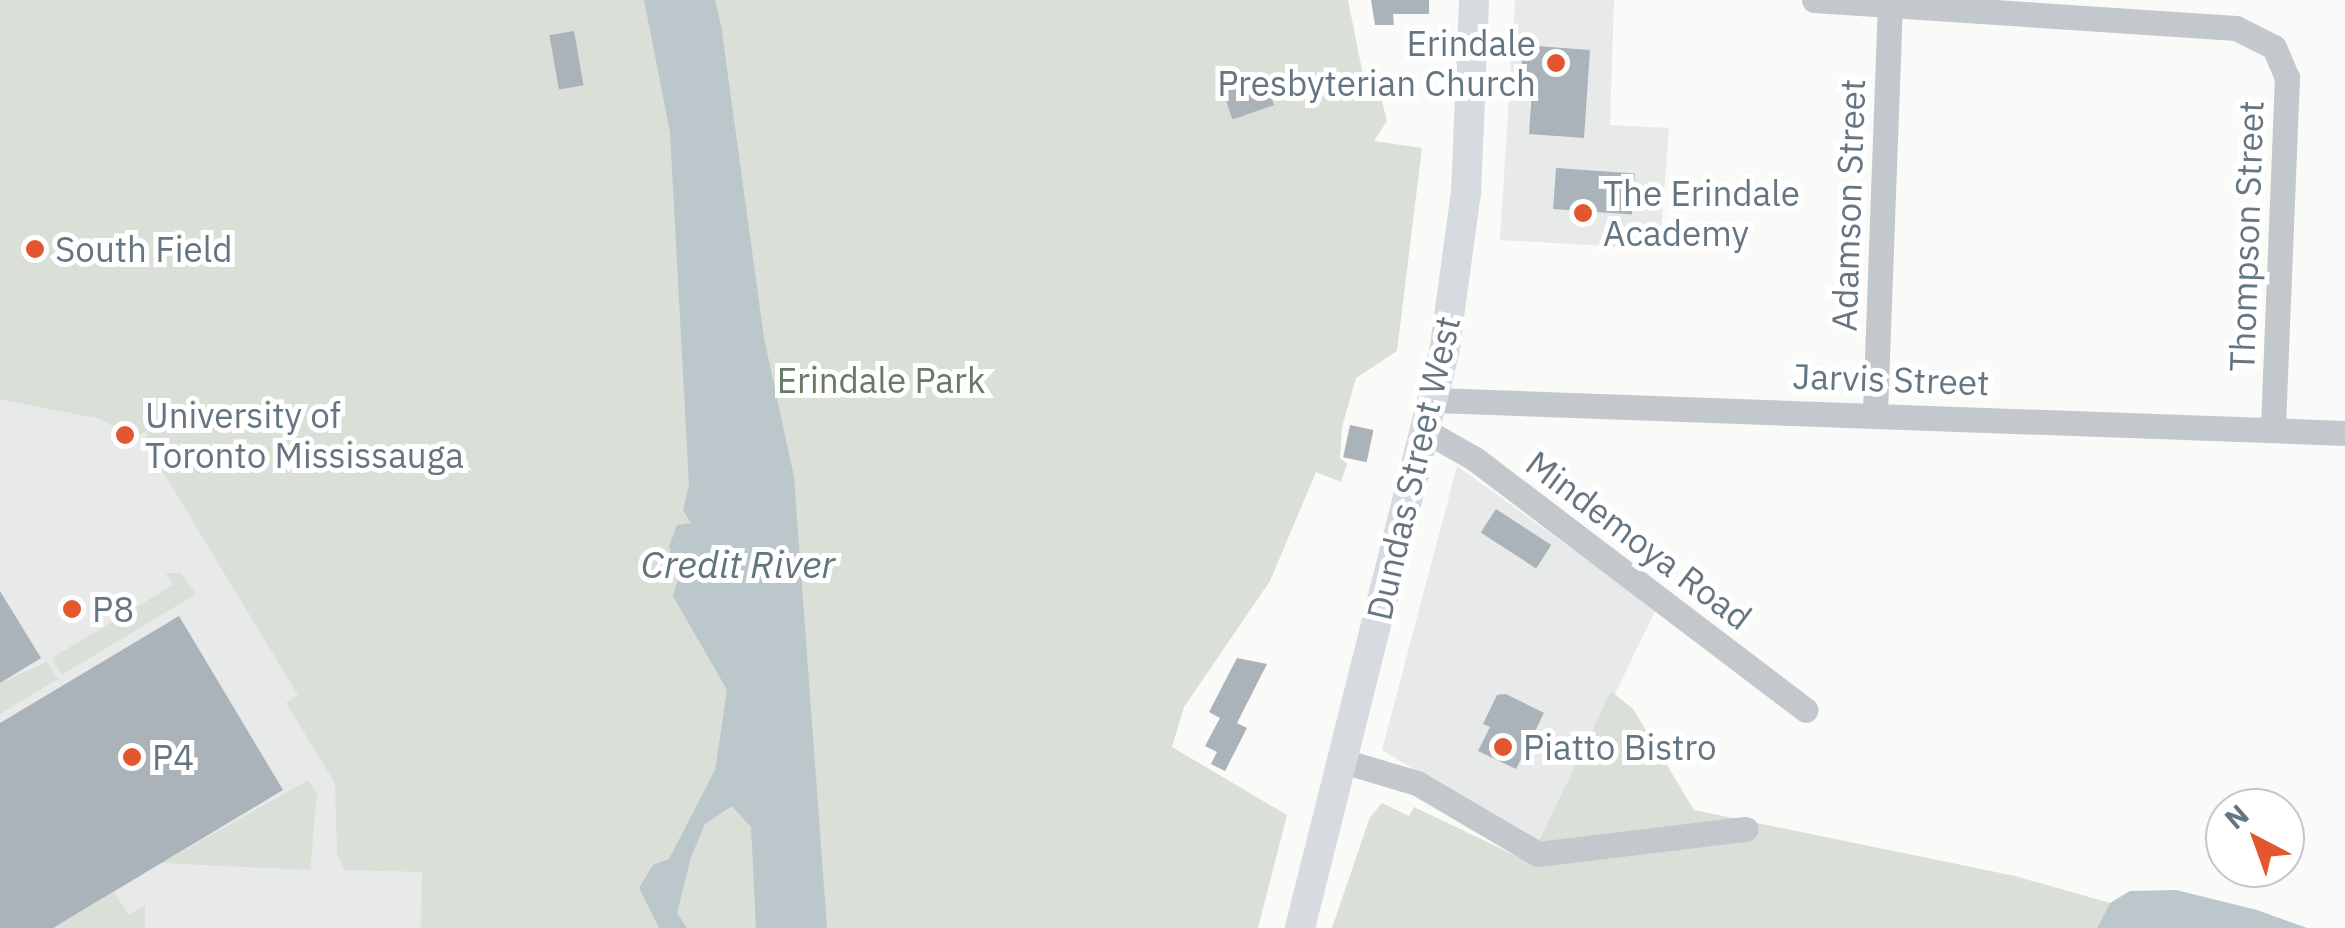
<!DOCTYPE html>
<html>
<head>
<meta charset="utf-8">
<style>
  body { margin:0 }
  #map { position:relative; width:2345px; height:928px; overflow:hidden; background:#fafaf8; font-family:"IBM Plex Sans",sans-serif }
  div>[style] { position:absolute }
  .built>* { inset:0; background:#e8e9e9 }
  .green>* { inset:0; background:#dadfd7 }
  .water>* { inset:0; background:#bbc7cb }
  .building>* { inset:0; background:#aab3b9; transform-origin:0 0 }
  .minor>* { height:25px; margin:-12.5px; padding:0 12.5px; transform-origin:12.5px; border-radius:12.5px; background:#c3c8cc }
  .major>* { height:30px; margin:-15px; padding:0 15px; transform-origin:15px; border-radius:15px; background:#d6dbdf }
  .dots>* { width:28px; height:28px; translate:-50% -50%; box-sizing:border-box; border:5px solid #fff; border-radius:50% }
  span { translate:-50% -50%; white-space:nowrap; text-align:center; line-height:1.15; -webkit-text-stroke:10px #fff; paint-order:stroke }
  .poi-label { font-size:35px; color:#657683 }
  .right { translate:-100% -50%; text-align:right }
  .left { translate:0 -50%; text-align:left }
  .street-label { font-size:35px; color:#657683 }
  .park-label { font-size:35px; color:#687a64 }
  .water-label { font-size:38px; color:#60757c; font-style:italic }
  .north { position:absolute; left:2205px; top:788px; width:100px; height:100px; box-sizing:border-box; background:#fff; border:2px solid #c1c8cd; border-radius:50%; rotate:319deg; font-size:28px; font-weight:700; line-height:40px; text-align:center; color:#657683 }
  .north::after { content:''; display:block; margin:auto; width:35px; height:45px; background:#e4572e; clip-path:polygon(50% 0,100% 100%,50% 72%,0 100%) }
</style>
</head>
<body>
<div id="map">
  <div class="built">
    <div style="clip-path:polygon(0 0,514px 928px,0 928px)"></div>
    <div style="clip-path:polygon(1515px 0,1614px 0,1610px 125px,1669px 128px,1660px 249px,1500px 240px)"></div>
    <div style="clip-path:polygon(1457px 466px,1656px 609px,1541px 847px,1382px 750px)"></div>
  </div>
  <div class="green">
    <div style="clip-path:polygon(0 0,1348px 0,1363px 75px,1378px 86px,1387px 121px,1374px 141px,1422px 148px,1397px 351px,1356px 378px,1342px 427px,1340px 458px,1347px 464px,1341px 482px,1316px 472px,1270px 581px,1184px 707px,1172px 747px,1287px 815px,1258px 928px,421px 928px,422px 872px,344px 870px,337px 854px,335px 783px,286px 703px,298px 695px,146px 444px,148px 430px,135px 438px,101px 419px,0 399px)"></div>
    <div style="clip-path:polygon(166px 573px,181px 573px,196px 594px,62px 675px,52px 658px,173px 585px)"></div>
    <div style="clip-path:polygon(47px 662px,58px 679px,0 714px,0 683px)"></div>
    <div style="clip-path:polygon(1611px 691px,1633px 709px,1694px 810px,2015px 876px,2110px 903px,2097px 928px,1332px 928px,1370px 817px,1382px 803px,1409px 816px,1414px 807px,1529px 862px)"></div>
    <div style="clip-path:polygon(308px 780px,317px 794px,310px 870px,162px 863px)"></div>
    <div style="clip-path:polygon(114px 892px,129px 915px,145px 905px,145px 928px,53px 928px)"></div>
  </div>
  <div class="water">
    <div style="clip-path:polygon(644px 0,715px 0,721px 25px,764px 338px,794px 477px,827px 928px,756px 928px,751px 827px,732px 806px,705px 824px,691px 857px,677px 913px,687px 928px,659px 928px,639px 888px,653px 865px,669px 859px,715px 770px,727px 690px,673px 596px,678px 579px,669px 547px,677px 525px,691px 523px,683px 510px,689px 485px,670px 132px)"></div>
    <div style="clip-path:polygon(2176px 890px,2257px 910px,2307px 928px,2097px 928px,2110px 903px,2130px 891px)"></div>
  </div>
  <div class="building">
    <div style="clip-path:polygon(1371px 0,1429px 0,1429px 14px,1393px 14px,1394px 25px,1375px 25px)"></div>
    <div style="left:574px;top:31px;width:55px;height:25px;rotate:80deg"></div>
    <div style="clip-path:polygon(1523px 45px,1590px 50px,1584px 138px,1529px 134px,1533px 76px,1521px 75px)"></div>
    <div style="left:1263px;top:73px;width:34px;height:44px;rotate:71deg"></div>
    <div style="left:1556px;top:168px;width:79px;height:41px;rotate:4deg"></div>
    <div style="left:1350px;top:425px;width:24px;height:33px;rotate:12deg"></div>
    <div style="left:1496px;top:509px;width:66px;height:28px;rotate:33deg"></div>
    <div style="clip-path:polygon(0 591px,41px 658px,0 683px)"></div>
    <div style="clip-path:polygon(179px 616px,283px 790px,53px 928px,0 928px,0 723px)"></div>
    <div style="clip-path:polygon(1237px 658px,1267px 664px,1237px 723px,1247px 728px,1225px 771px,1211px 764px,1217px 752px,1205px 746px,1220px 718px,1209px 712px)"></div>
    <div style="clip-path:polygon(1506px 694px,1544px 713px,1516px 769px,1478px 751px,1490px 727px,1483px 724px,1497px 695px)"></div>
  </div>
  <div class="minor">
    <div style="left:1814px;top:0;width:423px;rotate:3.8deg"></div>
    <div style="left:2236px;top:28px;width:42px;rotate:26.6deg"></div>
    <div style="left:2274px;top:47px;width:33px;rotate:67deg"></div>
    <div style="left:2287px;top:77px;width:353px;rotate:92.3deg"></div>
    <div style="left:1434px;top:400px;width:912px;rotate:2.07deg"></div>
    <div style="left:1875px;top:412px;width:412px;rotate:-87.9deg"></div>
    <div style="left:1426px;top:431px;width:56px;rotate:29.7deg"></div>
    <div style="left:1475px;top:459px;width:415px;rotate:37.2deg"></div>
    <div style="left:1343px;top:761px;width:77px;rotate:16.6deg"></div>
    <div style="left:1417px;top:783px;width:140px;rotate:30.4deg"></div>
    <div style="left:1538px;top:854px;width:209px;rotate:-6.9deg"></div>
  </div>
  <div class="major">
    <div style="left:1300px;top:928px;width:593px;rotate:-75.94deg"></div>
    <div style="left:1444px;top:353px;width:162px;rotate:-82.2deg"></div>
    <div style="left:1466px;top:193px;width:193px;rotate:-87.6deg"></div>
  </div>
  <div class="dots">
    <div style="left:1556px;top:63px;background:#e4572e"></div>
    <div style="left:1583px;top:213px;background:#e4572e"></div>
    <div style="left:35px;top:249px;background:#e4572e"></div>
    <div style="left:125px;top:435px;background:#e4572e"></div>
    <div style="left:72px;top:609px;background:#e4572e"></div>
    <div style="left:1503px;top:747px;background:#e4572e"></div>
    <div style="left:132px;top:757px;background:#e4572e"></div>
  </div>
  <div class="poi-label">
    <span class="right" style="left:1536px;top:63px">Erindale<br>Presbyterian Church</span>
    <span class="left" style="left:1603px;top:213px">The Erindale<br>Academy</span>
    <span class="left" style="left:55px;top:249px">South Field</span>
    <span class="left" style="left:145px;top:435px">University of<br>Toronto Mississauga</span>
    <span class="left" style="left:92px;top:609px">P8</span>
    <span class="left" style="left:1523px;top:747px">Piatto Bistro</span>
    <span class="left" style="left:152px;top:757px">P4</span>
  </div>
  <div class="street-label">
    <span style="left:1848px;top:205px;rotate:-88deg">Adamson Street</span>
    <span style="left:2246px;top:236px;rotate:-88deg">Thompson Street</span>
    <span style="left:1891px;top:379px;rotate:2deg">Jarvis Street</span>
    <span style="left:1413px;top:468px;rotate:-77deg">Dundas Street West</span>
    <span style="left:1639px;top:540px;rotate:37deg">Mindemoya Road</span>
  </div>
  <div class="park-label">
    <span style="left:881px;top:380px">Erindale Park</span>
  </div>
  <div class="water-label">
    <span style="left:738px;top:564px">Credit River</span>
  </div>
  <div class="north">N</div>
</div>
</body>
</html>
